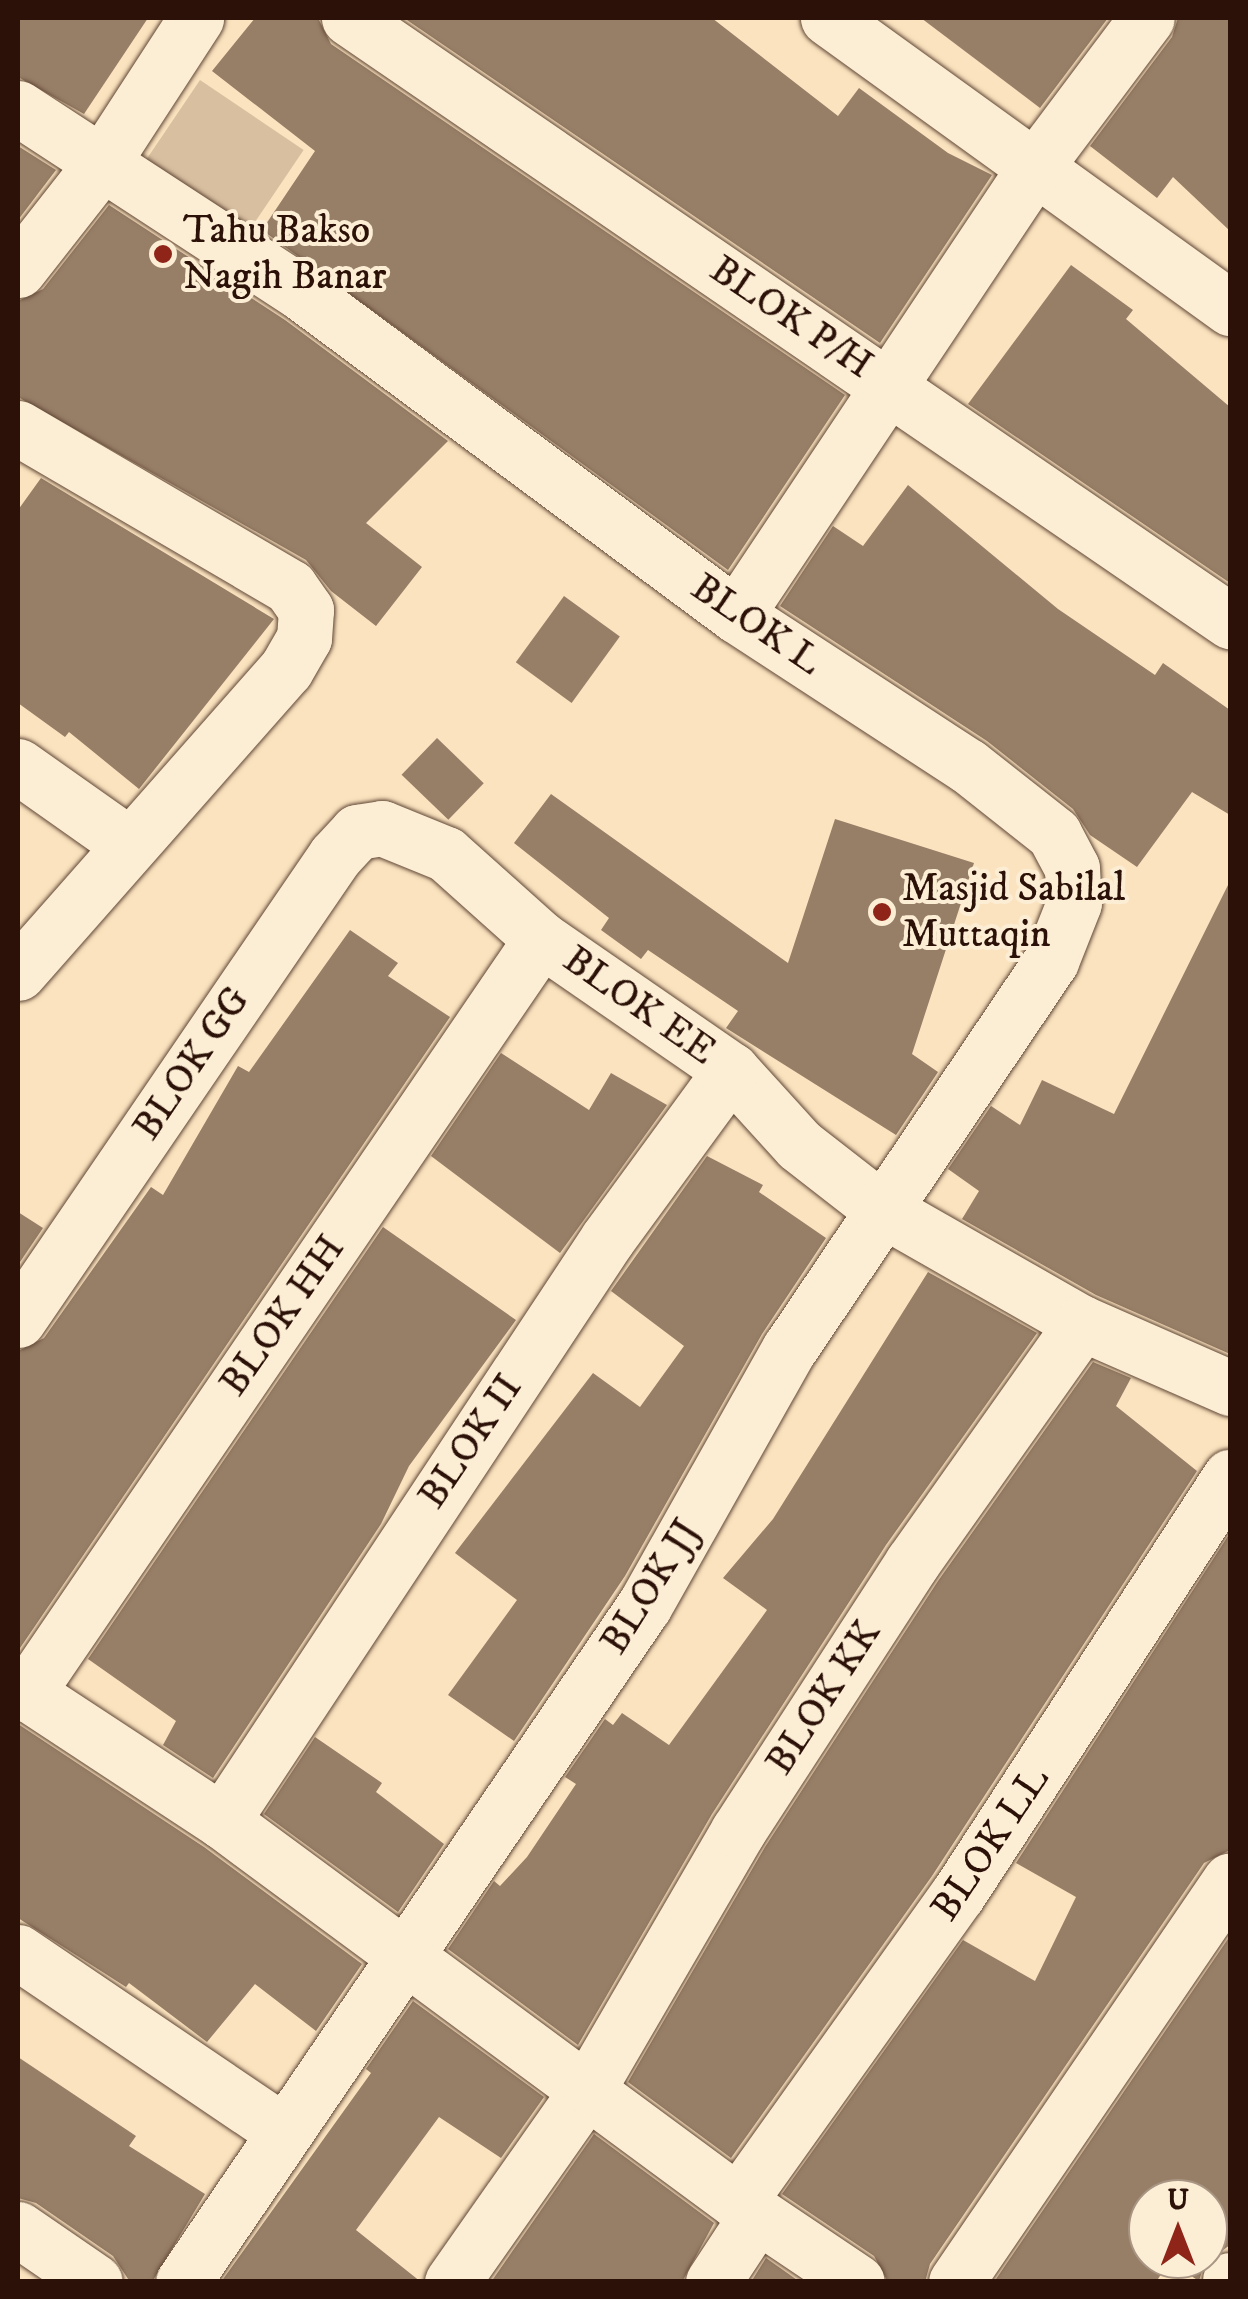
<!DOCTYPE html>
<html>
<head>
<meta charset="utf-8">
<style>
  body { margin:0 }
  #map { position:relative; width:1248px; height:2299px; overflow:hidden; background:#fbe3bf; font-family:"IM FELL DW Pica",serif }
  div>[style] { position:absolute }
  .green>* { inset:0; background:#d8bfa0; transform-origin:0 0 }
  .building>* { inset:0; background:#977e67; transform-origin:0 0 }
  .roads { filter:drop-shadow(0 0 2px #5f4635) drop-shadow(0 0 2px #5f4635) }
  .street>* { height:55px; margin:-27.5px; padding:0 27.5px; transform-origin:27.5px; border-radius:27.5px; background:#fcedd5 }
  .dots>* { width:28px; height:28px; translate:-50% -50%; box-sizing:border-box; border:5px solid #fcedd5; border-radius:50% }
  span { translate:-50% -50%; white-space:nowrap; text-align:center; line-height:1.15; -webkit-text-stroke:8px #fcedd5; paint-order:stroke }
  .poi-label { font-size:40px; color:#2b1107 }
  .left { translate:0 -50%; text-align:left }
  .street-label { font-size:40px; color:#2b1107 }
  .frame { position:absolute; inset:0; border:20px solid #2b1107; pointer-events:none }
  .north { position:absolute; left:1128px; top:2179px; width:100px; height:100px; box-sizing:border-box; background:#fcedd5; border:2px solid #a89583; border-radius:50%; rotate:0deg; font-size:28px; font-weight:700; line-height:40px; text-align:center; color:#2b1107 }
  .north::after { content:''; display:block; margin:auto; width:35px; height:45px; background:#8f2418; clip-path:polygon(50% 0,100% 100%,50% 72%,0 100%) }
</style>
</head>
<body>
<div id="map">
  <div class="green">
    <div style="left:200px;top:80px;width:125px;height:111px;rotate:34deg"></div>
  </div>
  <div class="building">
    <div style="clip-path:polygon(18px 18px,148px 18px,84px 114px,18px 77px)"></div>
    <div style="clip-path:polygon(255px 18px,318px 18px,331px 44px,845px 395px,728px 570px,262px 230px,315px 151px,212px 71px)"></div>
    <div style="clip-path:polygon(404px 18px,712px 18px,838px 116px,859px 88px,948px 153px,992px 175px,880px 343px)"></div>
    <div style="clip-path:polygon(921px 18px,1108px 18px,1040px 108px)"></div>
    <div style="clip-path:polygon(1178px 18px,1230px 18px,1230px 231px,1173px 177px,1157px 198px,1090px 146px,1172px 37px)"></div>
    <div style="clip-path:polygon(18px 146px,56px 170px,18px 220px)"></div>
    <div style="clip-path:polygon(109px 205px,285px 320px,448px 441px,366px 523px,422px 567px,376px 626px,331px 591px,306px 560px,18px 397px,18px 301px,43px 289px)"></div>
    <div style="clip-path:polygon(1071px 265px,1133px 310px,1126px 319px,1230px 407px,1230px 583px,968px 404px)"></div>
    <div style="clip-path:polygon(41px 478px,274px 619px,139px 789px,69px 732px,65px 737px,18px 703px,18px 510px)"></div>
    <div style="clip-path:polygon(908px 485px,1058px 609px,1155px 675px,1163px 663px,1230px 710px,1230px 815px,1192px 792px,1137px 867px,1090px 835px,1073px 809px,987px 741px,780px 606px,833px 526px,863px 546px)"></div>
    <div style="left:564px;top:596px;width:69px;height:82px;rotate:36deg"></div>
    <div style="left:437px;top:738px;width:65px;height:51px;rotate:44deg"></div>
    <div style="clip-path:polygon(551px 794px,788px 963px,835px 819px,974px 863px,912px 1054px,938px 1072px,896px 1135px,726px 1028px,738px 1011px,648px 950px,641px 959px,601px 930px,609px 918px,514px 843px)"></div>
    <div style="clip-path:polygon(1230px 881px,1230px 1354px,1096px 1295px,962px 1219px,979px 1191px,948px 1169px,991px 1106px,1020px 1125px,1042px 1080px,1114px 1114px)"></div>
    <div style="clip-path:polygon(350px 930px,398px 963px,388px 976px,450px 1017px,18px 1651px,18px 1351px,44px 1338px,151px 1187px,163px 1195px,238px 1066px,249px 1072px)"></div>
    <div style="clip-path:polygon(501px 1053px,589px 1110px,611px 1073px,667px 1105px,560px 1253px,431px 1156px)"></div>
    <div style="clip-path:polygon(707px 1156px,763px 1185px,759px 1192px,826px 1238px,762px 1334px,625px 1576px,514px 1741px,448px 1695px,517px 1600px,455px 1553px,593px 1373px,640px 1407px,684px 1346px,611px 1291px)"></div>
    <div style="clip-path:polygon(18px 1212px,43px 1228px,18px 1265px)"></div>
    <div style="clip-path:polygon(383px 1227px,516px 1320px,409px 1466px,381px 1524px,213px 1778px,163px 1745px,176px 1721px,88px 1659px)"></div>
    <div style="clip-path:polygon(928px 1272px,1037px 1333px,886px 1545px,712px 1814px,578px 2045px,448px 1949px,494px 1881px,500px 1886px,527px 1857px,576px 1784px,565px 1777px,605px 1719px,613px 1725px,622px 1713px,669px 1745px,767px 1610px,723px 1578px,773px 1519px)"></div>
    <div style="clip-path:polygon(1093px 1362px,1131px 1378px,1116px 1406px,1197px 1471px,932px 1876px,731px 2158px,628px 2082px,765px 1847px,938px 1581px)"></div>
    <div style="clip-path:polygon(1230px 1533px,1230px 1850px,1204px 1863px,930px 2264px,925px 2282px,888px 2282px,874px 2256px,782px 2194px,963px 1940px,1035px 1981px,1076px 1897px,1016px 1863px)"></div>
    <div style="clip-path:polygon(18px 1724px,204px 1847px,362px 1964px,316px 2031px,255px 1984px,207px 2042px,129px 1983px,126px 1987px,18px 1918px)"></div>
    <div style="clip-path:polygon(315px 1737px,382px 1783px,376px 1792px,444px 1844px,398px 1912px,264px 1814px)"></div>
    <div style="clip-path:polygon(evenodd,1230px 1936px,1230px 2245px,1204px 2264px,1199px 2281px,1169px 2262px,1156px 2282px,994px 2282px,1230px 1936px,1148px 2199px,1208px 2199px,1208px 2259px,1148px 2259px,1148px 2199px)"></div>
    <div style="clip-path:polygon(413px 2001px,544px 2097px,501px 2158px,439px 2117px,356px 2230px,421px 2282px,221px 2282px,371px 2073px,366px 2069px)"></div>
    <div style="clip-path:polygon(18px 2057px,136px 2136px,129px 2146px,205px 2194px,152px 2282px,130px 2282px,113px 2256px,36px 2203px,18px 2198px)"></div>
    <div style="clip-path:polygon(594px 2134px,714px 2223px,682px 2282px,491px 2282px)"></div>
    <div style="clip-path:polygon(766px 2258px,800px 2282px,751px 2282px)"></div>
  </div>
  <div class="roads">
    <div class="street">
      <div style="left:349px;top:18px;width:1068px;rotate:34.39deg"></div>
      <div style="left:828px;top:18px;width:496px;rotate:35.8deg"></div>
      <div style="left:18px;top:108px;width:340px;rotate:33.1deg"></div>
      <div style="left:303px;top:294px;width:539px;rotate:36.55deg"></div>
      <div style="left:736px;top:615px;width:277px;rotate:33.1deg"></div>
      <div style="left:968px;top:766px;width:110px;rotate:38.3deg"></div>
      <div style="left:1054px;top:834px;width:38px;rotate:62deg"></div>
      <div style="left:1072px;top:868px;width:35px;rotate:87deg"></div>
      <div style="left:1074px;top:903px;width:62px;rotate:111.6deg"></div>
      <div style="left:1051px;top:961px;width:468px;rotate:124deg"></div>
      <div style="left:789px;top:1349px;width:295px;rotate:119.4deg"></div>
      <div style="left:644px;top:1606px;width:818px;rotate:124.29deg"></div>
      <div style="left:18px;top:270px;width:136px;rotate:-51.9deg"></div>
      <div style="left:102px;top:163px;width:173px;rotate:-57deg"></div>
      <div style="left:18px;top:428px;width:315px;rotate:30.3deg"></div>
      <div style="left:290px;top:587px;width:28px;rotate:55deg"></div>
      <div style="left:306px;top:610px;width:28px;rotate:94deg"></div>
      <div style="left:304px;top:638px;width:36px;rotate:120deg"></div>
      <div style="left:286px;top:669px;width:405px;rotate:131.4deg"></div>
      <div style="left:736px;top:615px;width:539px;rotate:-56.28deg"></div>
      <div style="left:1035px;top:167px;width:186px;rotate:-53.1deg"></div>
      <div style="left:18px;top:766px;width:137px;rotate:35.2deg"></div>
      <div style="left:18px;top:1320px;width:562px;rotate:-55.66deg"></div>
      <div style="left:335px;top:856px;width:33px;rotate:-47deg"></div>
      <div style="left:357px;top:832px;width:25px;rotate:-9deg"></div>
      <div style="left:382px;top:828px;width:69px;rotate:22.1deg"></div>
      <div style="left:446px;top:854px;width:127px;rotate:41.8deg"></div>
      <div style="left:541px;top:939px;width:231px;rotate:34.6deg"></div>
      <div style="left:731px;top:1070px;width:101px;rotate:47.8deg"></div>
      <div style="left:799px;top:1145px;width:103px;rotate:37.9deg"></div>
      <div style="left:880px;top:1208px;width:232px;rotate:29.7deg"></div>
      <div style="left:1082px;top:1323px;width:162px;rotate:23.7deg"></div>
      <div style="left:18px;top:1687px;width:244px;rotate:33.3deg"></div>
      <div style="left:222px;top:1821px;width:641px;rotate:36.44deg"></div>
      <div style="left:738px;top:2202px;width:143px;rotate:33.9deg"></div>
      <div style="left:26px;top:1694px;width:914px;rotate:-55.7deg"></div>
      <div style="left:222px;top:1821px;width:699px;rotate:-56.49deg"></div>
      <div style="left:608px;top:1238px;width:208px;rotate:-53.8deg"></div>
      <div style="left:18px;top:1952px;width:319px;rotate:34.1deg"></div>
      <div style="left:738px;top:2202px;width:379px;rotate:-54.5deg"></div>
      <div style="left:958px;top:1894px;width:498px;rotate:-56.9deg"></div>
      <div style="left:18px;top:2229px;width:93px;rotate:34.5deg"></div>
      <div style="left:452px;top:2282px;width:238px;rotate:-54.9deg"></div>
      <div style="left:589px;top:2087px;width:296px;rotate:-59.8deg"></div>
      <div style="left:738px;top:1831px;width:320px;rotate:-57deg"></div>
      <div style="left:912px;top:1563px;width:294px;rotate:-54.7deg"></div>
      <div style="left:713px;top:2282px;width:80px;rotate:-56.7deg"></div>
      <div style="left:956px;top:2282px;width:486px;rotate:-55.7deg"></div>
      <div style="left:1230px;top:2282px;width:2px;rotate:-90deg"></div>
    </div>
  </div>
  <div class="dots">
    <div style="left:163px;top:254px;background:#8f2418"></div>
    <div style="left:882px;top:912px;background:#8f2418"></div>
  </div>
  <div class="poi-label">
    <span class="left" style="left:183px;top:254px">Tahu Bakso<br>Nagih Banar</span>
    <span class="left" style="left:902px;top:912px">Masjid Sabilal<br>Muttaqin</span>
  </div>
  <div class="street-label">
    <span style="left:791px;top:318px;rotate:34deg">BLOK P/H</span>
    <span style="left:756px;top:625px;rotate:34deg">BLOK L</span>
    <span style="left:639px;top:1006px;rotate:35deg">BLOK EE</span>
    <span style="left:192px;top:1064px;rotate:-56deg">BLOK GG</span>
    <span style="left:283px;top:1316px;rotate:-55deg">BLOK HH</span>
    <span style="left:471px;top:1442px;rotate:-56deg">BLOK II</span>
    <span style="left:651px;top:1587px;rotate:-58deg">BLOK JJ</span>
    <span style="left:824px;top:1698px;rotate:-57deg">BLOK KK</span>
    <span style="left:991px;top:1844px;rotate:-56deg">BLOK LL</span>
  </div>
  <div class="frame"></div>
  <div class="north">U</div>
</div>
</body>
</html>
